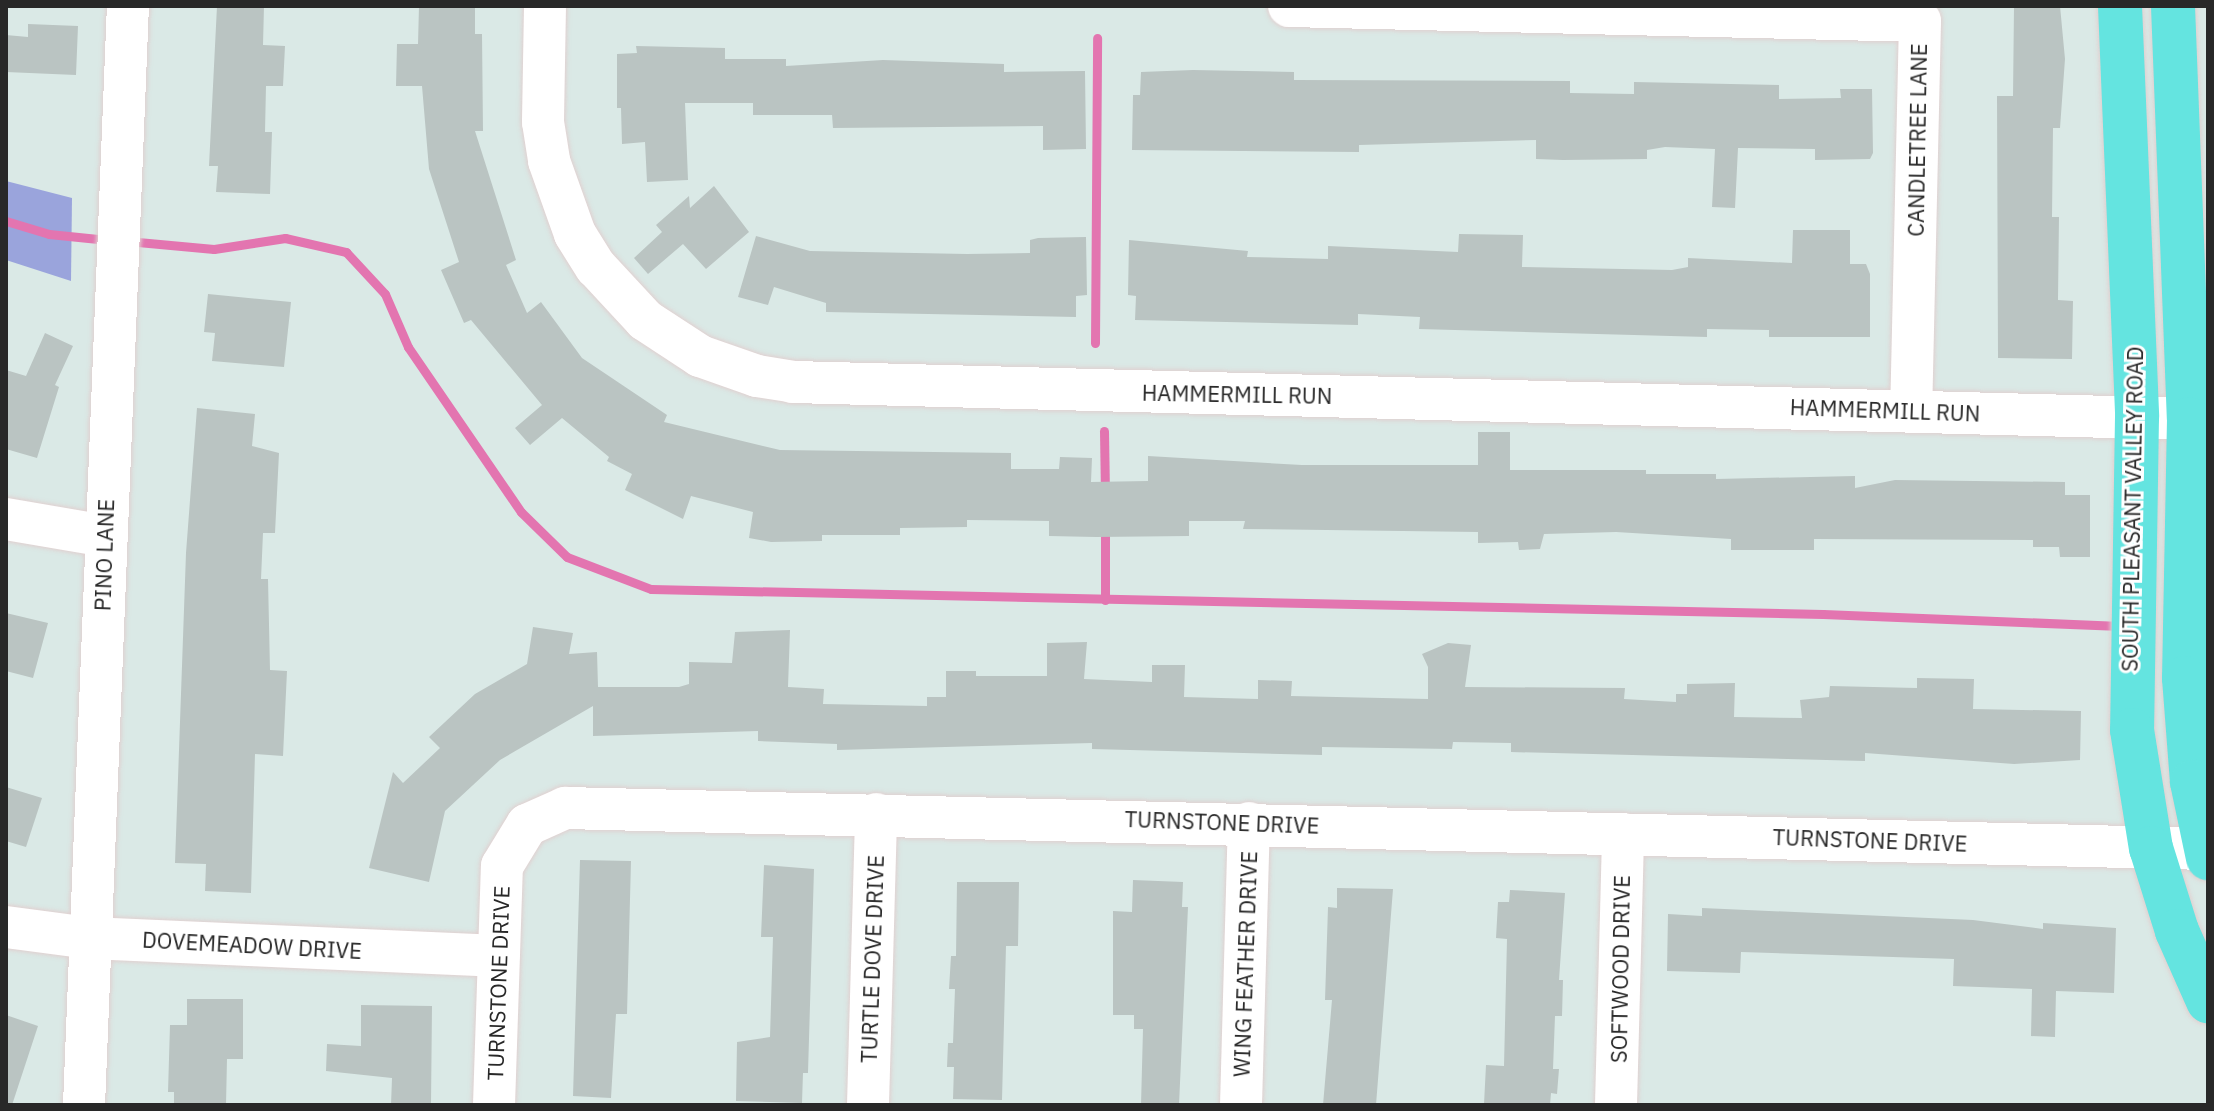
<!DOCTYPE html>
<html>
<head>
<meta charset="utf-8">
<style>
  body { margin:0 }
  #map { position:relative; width:2214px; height:1111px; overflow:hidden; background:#dae9e6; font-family:"IBM Plex Sans",sans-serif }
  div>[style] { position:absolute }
  .green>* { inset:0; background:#9aa4dc }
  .stream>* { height:9px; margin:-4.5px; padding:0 4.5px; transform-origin:4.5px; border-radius:4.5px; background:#e375b0 }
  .building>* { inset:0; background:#bac4c2 }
  .roads { filter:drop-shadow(0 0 2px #e0d0d0) drop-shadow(0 0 2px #e0d0d0) }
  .minor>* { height:42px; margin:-21px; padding:0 21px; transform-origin:21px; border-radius:21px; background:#fff }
  .major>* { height:44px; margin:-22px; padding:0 22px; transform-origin:22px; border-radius:22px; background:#64e4e0 }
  span { translate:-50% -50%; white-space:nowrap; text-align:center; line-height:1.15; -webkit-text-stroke:6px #fff; paint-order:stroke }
  .street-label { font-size:22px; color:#282828 }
  .frame { position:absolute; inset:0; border:8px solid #282828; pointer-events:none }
</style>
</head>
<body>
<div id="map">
  <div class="green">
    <div style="clip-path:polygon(6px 181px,72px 198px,71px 281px,6px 260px)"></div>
  </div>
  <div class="stream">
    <div style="left:6px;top:221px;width:45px;rotate:16.8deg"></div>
    <div style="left:49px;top:234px;width:59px;rotate:5.8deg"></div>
    <div style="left:127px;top:241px;width:87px;rotate:5.3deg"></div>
    <div style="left:214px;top:249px;width:72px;rotate:-8.8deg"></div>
    <div style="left:285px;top:238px;width:63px;rotate:12.9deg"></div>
    <div style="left:346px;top:252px;width:57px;rotate:47.1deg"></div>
    <div style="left:385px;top:294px;width:58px;rotate:66.5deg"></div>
    <div style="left:408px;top:347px;width:200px;rotate:55.6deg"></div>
    <div style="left:521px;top:512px;width:64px;rotate:44.4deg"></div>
    <div style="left:567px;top:557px;width:90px;rotate:20.9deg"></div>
    <div style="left:651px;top:589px;width:1172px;rotate:1.22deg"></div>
    <div style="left:1823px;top:614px;width:298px;rotate:2.3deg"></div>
    <div style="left:1095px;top:343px;width:305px;rotate:-89.6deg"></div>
    <div style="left:1104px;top:431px;width:61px;rotate:89.1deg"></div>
    <div style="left:1105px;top:527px;width:73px;rotate:90deg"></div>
  </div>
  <div class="building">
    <div style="clip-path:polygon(217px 6px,264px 6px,263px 45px,285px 46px,283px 86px,266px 86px,265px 132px,272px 132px,270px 194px,216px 192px,218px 166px,209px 166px)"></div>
    <div style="clip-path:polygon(419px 6px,475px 6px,475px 34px,482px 34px,483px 131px,475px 131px,516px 260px,506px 265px,527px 313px,541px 302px,582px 358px,667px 415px,664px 422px,780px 450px,1011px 453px,1011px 469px,1059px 469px,1060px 457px,1092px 458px,1091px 482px,1148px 481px,1148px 456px,1302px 465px,1478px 465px,1478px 432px,1510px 432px,1510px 470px,1646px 470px,1646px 474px,1716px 474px,1716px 479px,1855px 476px,1855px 488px,1895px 480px,2065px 482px,2065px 495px,2090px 495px,2090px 557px,2060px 557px,2059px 547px,2033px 547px,2033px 540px,1814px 539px,1814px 550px,1731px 550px,1731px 539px,1616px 532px,1544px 534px,1540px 549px,1519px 550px,1518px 542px,1478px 543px,1478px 532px,1243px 529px,1245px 521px,1189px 521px,1189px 536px,1096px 537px,1049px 536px,1049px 521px,967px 520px,967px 527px,900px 528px,900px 535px,822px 535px,822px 541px,771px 542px,749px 538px,753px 512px,691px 496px,683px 519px,625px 490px,632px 474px,607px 461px,609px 457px,562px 418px,530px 445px,515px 428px,542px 405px,471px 320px,464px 323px,441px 270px,459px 262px,429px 169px,422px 86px,396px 86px,397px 44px,418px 44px)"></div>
    <div style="clip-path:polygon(2014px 6px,2060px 6px,2065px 59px,2060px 128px,2053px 128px,2052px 217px,2059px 217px,2058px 300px,2073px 301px,2072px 359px,1998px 358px,1997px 96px,2013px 96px)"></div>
    <div style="clip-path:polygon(28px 24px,78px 26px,76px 75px,6px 72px,6px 35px,28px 37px)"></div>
    <div style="clip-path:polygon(636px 46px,725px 48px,725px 59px,786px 59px,786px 66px,883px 60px,1004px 64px,1004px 72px,1085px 71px,1086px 149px,1043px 150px,1043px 126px,833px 128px,832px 115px,753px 115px,753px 103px,685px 103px,688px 180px,647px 182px,645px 142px,622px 144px,621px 108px,617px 108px,617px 54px,637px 53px)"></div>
    <div style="clip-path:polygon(1193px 70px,1294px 72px,1294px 80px,1570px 81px,1570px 93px,1634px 94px,1634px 82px,1779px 85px,1779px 99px,1841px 98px,1840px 89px,1872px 89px,1873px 153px,1870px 159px,1815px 160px,1815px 149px,1738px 148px,1735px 208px,1712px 207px,1715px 149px,1665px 147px,1647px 150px,1647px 159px,1563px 160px,1536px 159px,1536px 140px,1359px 145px,1359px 152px,1132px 150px,1133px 95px,1140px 95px,1141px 72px)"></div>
    <div style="clip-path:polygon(714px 186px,749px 232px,706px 269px,683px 244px,648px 274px,634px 258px,662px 232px,656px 225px,689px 196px,690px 208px)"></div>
    <div style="clip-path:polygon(1793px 230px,1850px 230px,1850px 264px,1866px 264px,1870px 274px,1870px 337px,1769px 337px,1769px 330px,1707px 329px,1707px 337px,1419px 329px,1420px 317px,1358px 314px,1358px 325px,1135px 320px,1136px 296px,1128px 295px,1129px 240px,1248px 251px,1247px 257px,1328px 259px,1328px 246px,1458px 252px,1459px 234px,1523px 235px,1522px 267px,1672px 270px,1688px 267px,1688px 258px,1792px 263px)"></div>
    <div style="clip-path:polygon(756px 236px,810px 251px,967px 254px,1030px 253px,1030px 240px,1038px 238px,1086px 237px,1087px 295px,1076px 296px,1076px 317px,826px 312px,826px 303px,774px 287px,768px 305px,738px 297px)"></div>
    <div style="clip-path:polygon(208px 294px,291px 302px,284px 367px,212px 361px,215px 333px,204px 332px)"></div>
    <div style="clip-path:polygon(45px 333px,73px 346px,55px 385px,59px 387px,37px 458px,6px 449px,6px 370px,26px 376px)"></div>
    <div style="clip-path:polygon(197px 408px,255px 414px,252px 446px,279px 453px,275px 533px,263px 533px,261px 579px,268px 579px,270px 670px,287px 671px,283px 756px,255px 754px,251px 893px,205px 891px,206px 864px,175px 863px,186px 553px)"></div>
    <div style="clip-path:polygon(6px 613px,48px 623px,33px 678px,6px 671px)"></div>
    <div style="clip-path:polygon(533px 627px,573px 633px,569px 654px,597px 652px,598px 687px,679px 687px,689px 684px,689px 662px,732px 663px,735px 632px,790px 630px,788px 687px,824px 689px,823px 704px,927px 706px,927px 697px,946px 697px,946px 671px,976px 671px,976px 676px,1047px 676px,1047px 643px,1087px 642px,1084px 679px,1152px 682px,1152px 665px,1185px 665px,1184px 697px,1258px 699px,1258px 680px,1292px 681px,1291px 696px,1428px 699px,1428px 667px,1422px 654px,1448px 643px,1471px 645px,1465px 687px,1625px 688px,1624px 699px,1676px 702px,1676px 694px,1687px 694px,1687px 684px,1735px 683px,1734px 717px,1802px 718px,1800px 700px,1829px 697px,1830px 686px,1917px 688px,1917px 678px,1974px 679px,1973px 709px,2081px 711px,2080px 760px,2014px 764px,1865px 753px,1865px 761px,1511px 752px,1511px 743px,1453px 742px,1452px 749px,1322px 747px,1322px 755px,1092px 749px,1092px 743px,837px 750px,837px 744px,758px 741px,758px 731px,593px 736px,593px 706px,500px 760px,445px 811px,429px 882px,369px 868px,393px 772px,403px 783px,440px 748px,429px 737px,475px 694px,527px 664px)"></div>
    <div style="clip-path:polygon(6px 787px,42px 798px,26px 847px,6px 841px)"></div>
    <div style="clip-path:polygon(580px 860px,631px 861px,627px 1014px,616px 1014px,611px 1098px,573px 1096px)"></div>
    <div style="clip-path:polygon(764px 865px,814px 869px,808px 1073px,803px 1073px,802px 1103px,736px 1101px,737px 1042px,770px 1037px,773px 937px,761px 937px)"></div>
    <div style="clip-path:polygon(1133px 880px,1183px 882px,1182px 907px,1188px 907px,1179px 1105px,1141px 1105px,1143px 1029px,1134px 1029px,1134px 1015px,1113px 1015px,1113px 911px,1132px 912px)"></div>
    <div style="clip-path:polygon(957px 882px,1019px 882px,1018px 946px,1006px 946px,1002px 1100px,953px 1099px,954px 1067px,947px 1067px,948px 1043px,953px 1043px,955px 989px,949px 989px,951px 956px,956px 956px)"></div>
    <div style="clip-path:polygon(1337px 888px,1393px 889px,1376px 1105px,1323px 1105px,1332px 1000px,1325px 1000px,1328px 907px,1337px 908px)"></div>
    <div style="clip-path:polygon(1510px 890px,1565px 893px,1559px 980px,1563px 980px,1562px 1016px,1555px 1016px,1553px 1069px,1559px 1069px,1557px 1094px,1551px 1093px,1550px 1105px,1484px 1104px,1486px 1065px,1504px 1066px,1507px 939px,1496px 938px,1498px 902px,1509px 902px)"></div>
    <div style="clip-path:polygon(1702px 908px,1973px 920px,2043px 929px,2043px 923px,2116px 928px,2114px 993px,2056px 991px,2055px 1037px,2031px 1036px,2032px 989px,1953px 986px,1954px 959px,1741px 952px,1740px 973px,1667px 971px,1668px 914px,1702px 916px)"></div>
    <div style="clip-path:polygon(187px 999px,243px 999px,243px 1059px,227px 1059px,226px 1105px,174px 1105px,174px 1092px,168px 1092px,170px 1025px,187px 1025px)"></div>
    <div style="clip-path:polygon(361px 1005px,432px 1006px,431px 1105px,391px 1105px,392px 1078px,326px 1071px,327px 1044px,361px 1046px)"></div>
    <div style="clip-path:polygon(6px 1015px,38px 1026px,12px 1105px,6px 1105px)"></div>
  </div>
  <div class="roads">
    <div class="minor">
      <div style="left:545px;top:6px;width:116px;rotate:91deg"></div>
      <div style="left:543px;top:122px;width:39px;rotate:81deg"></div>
      <div style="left:549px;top:161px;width:77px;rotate:70.4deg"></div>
      <div style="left:575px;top:234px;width:39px;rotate:58deg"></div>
      <div style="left:596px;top:267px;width:72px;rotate:47.2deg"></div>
      <div style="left:645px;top:320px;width:66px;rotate:33.2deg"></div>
      <div style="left:700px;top:356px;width:60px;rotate:19.3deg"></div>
      <div style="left:757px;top:376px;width:36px;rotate:9deg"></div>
      <div style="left:793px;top:382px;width:1396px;rotate:1.52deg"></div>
      <div style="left:1289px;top:6px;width:631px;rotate:1.36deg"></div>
      <div style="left:1920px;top:21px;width:390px;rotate:91.3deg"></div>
      <div style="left:6px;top:519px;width:100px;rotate:9.7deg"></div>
      <div style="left:6px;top:927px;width:84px;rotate:7.5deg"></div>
      <div style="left:89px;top:938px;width:410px;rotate:2.5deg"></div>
      <div style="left:84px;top:1105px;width:1100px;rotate:-87.71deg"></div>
      <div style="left:494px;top:1105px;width:239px;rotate:-88.1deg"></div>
      <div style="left:502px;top:866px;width:48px;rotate:-58.6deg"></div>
      <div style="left:527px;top:825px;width:42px;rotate:-24.1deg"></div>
      <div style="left:565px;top:808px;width:1644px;rotate:1.43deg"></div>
      <div style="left:868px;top:1105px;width:291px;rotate:-88.4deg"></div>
      <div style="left:1241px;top:1105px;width:282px;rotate:-88.4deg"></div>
      <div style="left:1616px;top:1105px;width:271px;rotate:-88.5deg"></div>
    </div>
    <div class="major">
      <div style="left:2120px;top:6px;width:411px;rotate:87.6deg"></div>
      <div style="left:2137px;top:417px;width:313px;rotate:90.9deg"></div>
      <div style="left:2132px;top:730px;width:120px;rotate:80.9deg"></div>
      <div style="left:2151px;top:848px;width:87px;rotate:72.6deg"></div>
      <div style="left:2177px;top:931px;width:77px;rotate:66.1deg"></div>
      <div style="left:2173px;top:6px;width:413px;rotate:87.8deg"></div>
      <div style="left:2189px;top:419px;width:259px;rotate:91.1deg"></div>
      <div style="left:2184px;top:678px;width:104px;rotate:85.6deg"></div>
      <div style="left:2192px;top:782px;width:78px;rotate:78.1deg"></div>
    </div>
  </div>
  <div class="street-label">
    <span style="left:1917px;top:140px;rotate:-89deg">CANDLETREE LANE</span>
    <span style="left:1237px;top:394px;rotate:1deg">HAMMERMILL RUN</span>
    <span style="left:1885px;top:410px;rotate:2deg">HAMMERMILL RUN</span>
    <span style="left:2132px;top:509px;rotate:-89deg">SOUTH PLEASANT VALLEY ROAD</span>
    <span style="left:104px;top:555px;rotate:-88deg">PINO LANE</span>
    <span style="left:1222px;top:822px;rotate:2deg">TURNSTONE DRIVE</span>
    <span style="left:1870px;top:840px;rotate:2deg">TURNSTONE DRIVE</span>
    <span style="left:252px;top:945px;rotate:3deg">DOVEMEADOW DRIVE</span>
    <span style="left:872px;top:959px;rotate:-88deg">TURTLE DOVE DRIVE</span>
    <span style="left:1245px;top:964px;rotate:-88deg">WING FEATHER DRIVE</span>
    <span style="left:1620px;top:969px;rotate:-89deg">SOFTWOOD DRIVE</span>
    <span style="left:498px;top:983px;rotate:-88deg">TURNSTONE DRIVE</span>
  </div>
  <div class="frame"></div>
</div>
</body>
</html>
